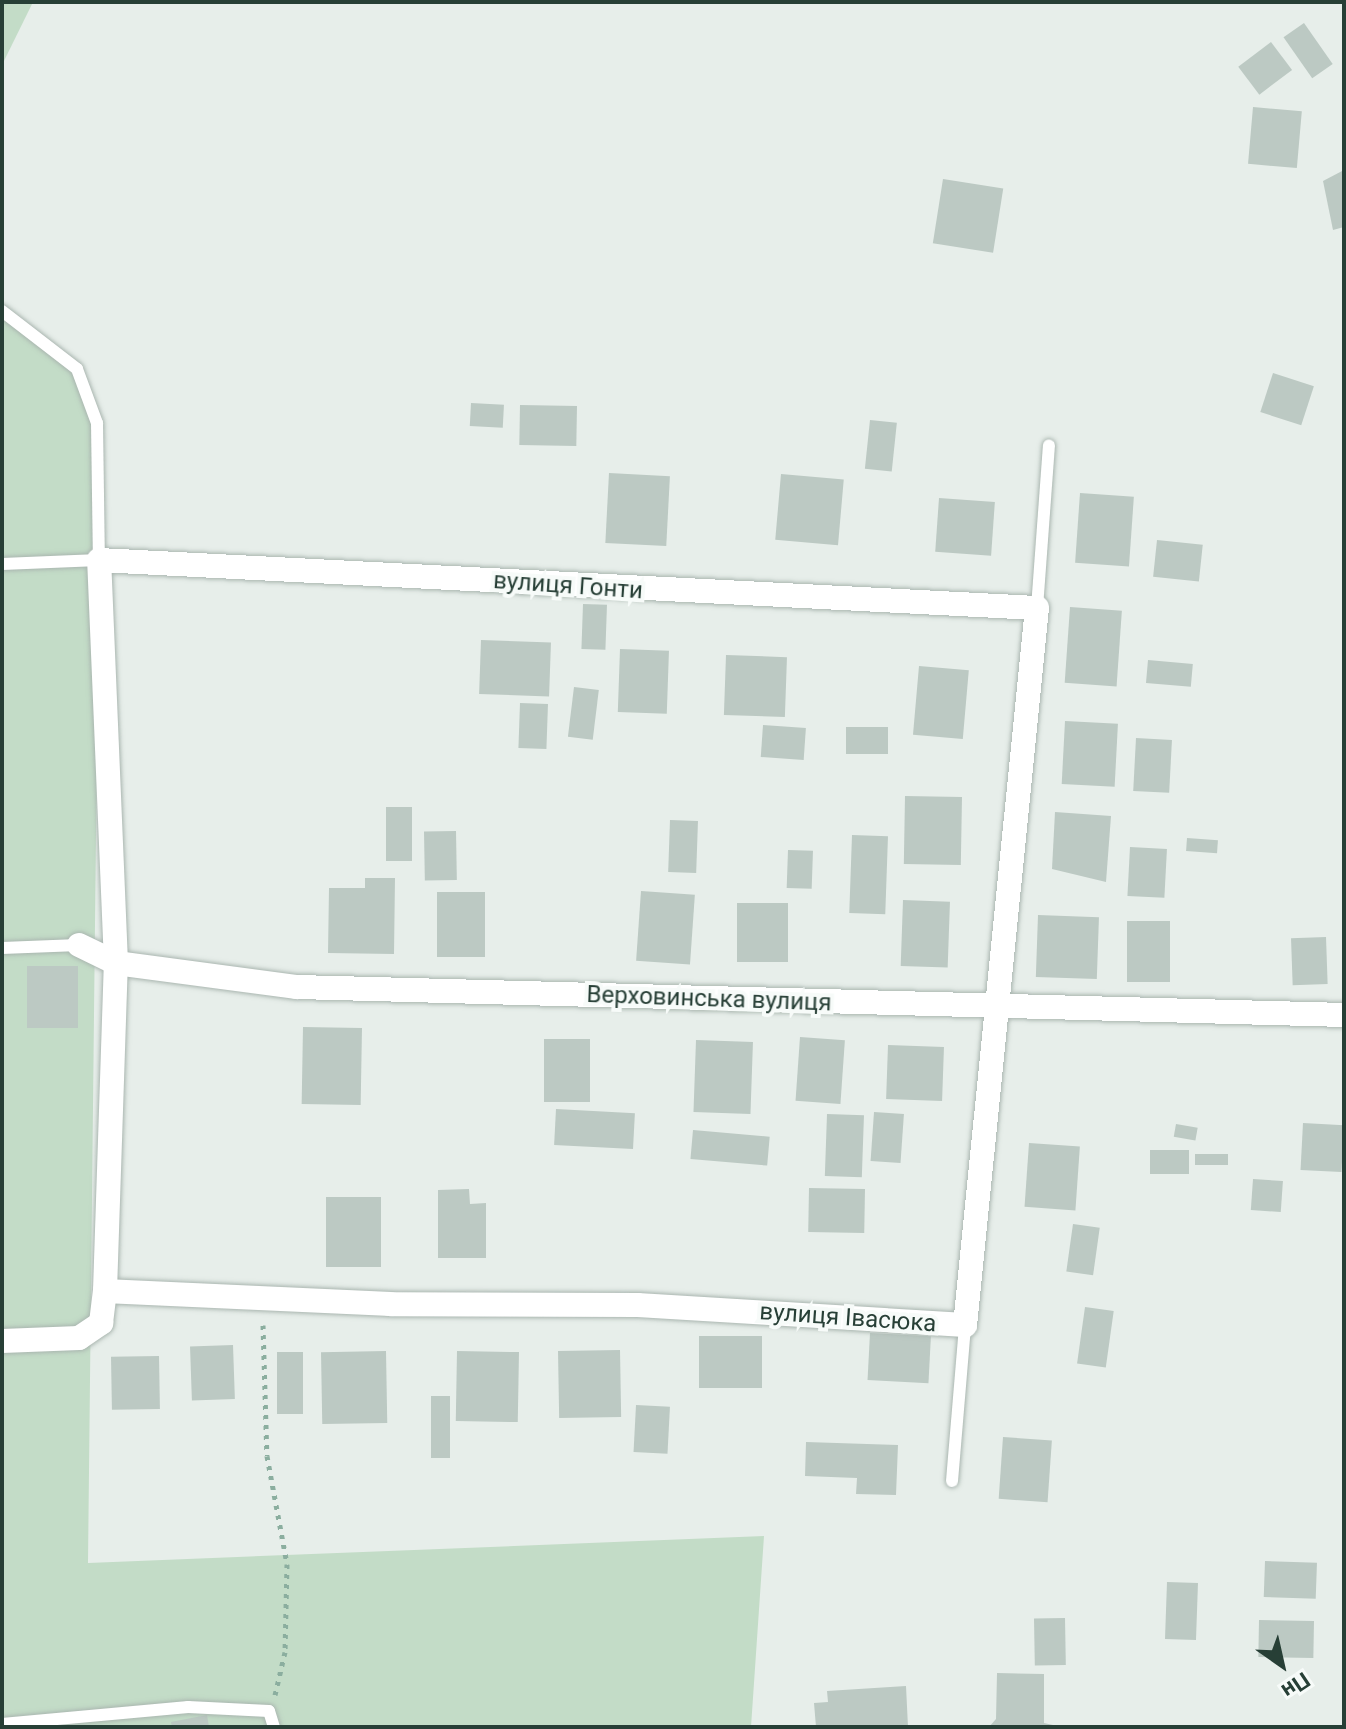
<!DOCTYPE html>
<html>
<head>
<meta charset="utf-8">
<style>
  body { margin:0 }
  #map { position:relative; width:1346px; height:1729px; overflow:hidden; background:#e7eeea; font-family:Roboto,sans-serif }
  div>[style] { position:absolute }
  .green>* { inset:0; background:#c3dcc7 }
  .building>* { inset:0; background:#bcc9c3; transform-origin:0 0 }
  .path>* { height:5px; margin-top:-2.5px; transform-origin:0; background:repeating-linear-gradient(90deg,#8bae9f 0 4px,transparent 0 10px) }
  .roads { filter:drop-shadow(0 0 2px #aab6b0) drop-shadow(0 0 2px #aab6b0) }
  .lane>* { height:12px; margin:-6px; padding:0 6px; transform-origin:6px; border-radius:6px; background:#fff }
  .street>* { height:24px; margin:-12px; padding:0 12px; transform-origin:12px; border-radius:12px; background:#fff }
  span { translate:-50% -50%; white-space:nowrap; text-align:center; line-height:1.15; -webkit-text-stroke:8px #f7fbf9; paint-order:stroke }
  .street-label { font-size:24px; color:#273f36 }
  .frame { position:absolute; inset:0; border:4px solid #273f36; pointer-events:none }
  .north { position:absolute; left:1242px; top:1625px; width:80px; height:80px; -webkit-text-stroke:6px #f7fbf9; paint-order:stroke; rotate:146deg; font-size:22px; font-weight:700; line-height:32px; text-align:center; color:#273f36 }
  .north::after { content:''; display:block; margin:auto; width:28px; height:36px; background:#273f36; clip-path:polygon(50% 0,100% 100%,50% 72%,0 100%) }
</style>
</head>
<body>
<div id="map">
  <div class="green">
    <div style="clip-path:polygon(2px 2px,33px 2px,2px 65px)"></div>
    <div style="clip-path:polygon(2px 312px,65px 354px,92px 394px,99px 560px,88px 1563px,764px 1536px,751px 1727px,2px 1727px)"></div>
  </div>
  <div class="building">
    <div style="left:1304px;top:23px;width:50px;height:25px;rotate:55deg"></div>
    <div style="left:1271px;top:42px;width:35px;height:41px;rotate:53deg"></div>
    <div style="left:1253px;top:107px;width:49px;height:57px;rotate:5deg"></div>
    <div style="clip-path:polygon(1344px 170px,1344px 227px,1333px 230px,1323px 181px)"></div>
    <div style="left:943px;top:179px;width:61px;height:65px;rotate:9deg"></div>
    <div style="left:1273px;top:373px;width:43px;height:41px;rotate:18deg"></div>
    <div style="left:471px;top:403px;width:33px;height:23px;rotate:3deg"></div>
    <div style="left:520px;top:405px;width:57px;height:40px;rotate:1deg"></div>
    <div style="left:870px;top:420px;width:27px;height:49px;rotate:6deg"></div>
    <div style="left:609px;top:473px;width:61px;height:70px;rotate:3deg"></div>
    <div style="left:781px;top:474px;width:63px;height:66px;rotate:5deg"></div>
    <div style="left:1080px;top:493px;width:54px;height:70px;rotate:4deg"></div>
    <div style="left:939px;top:498px;width:56px;height:54px;rotate:4deg"></div>
    <div style="left:1157px;top:540px;width:46px;height:37px;rotate:6deg"></div>
    <div style="left:583px;top:604px;width:24px;height:45px;rotate:2deg"></div>
    <div style="left:1070px;top:607px;width:52px;height:76px;rotate:4deg"></div>
    <div style="left:481px;top:640px;width:70px;height:54px;rotate:2deg"></div>
    <div style="left:620px;top:649px;width:49px;height:63px;rotate:2deg"></div>
    <div style="left:726px;top:655px;width:61px;height:60px;rotate:2deg"></div>
    <div style="left:1148px;top:660px;width:45px;height:23px;rotate:5deg"></div>
    <div style="left:919px;top:666px;width:50px;height:69px;rotate:5deg"></div>
    <div style="left:574px;top:687px;width:25px;height:50px;rotate:7deg"></div>
    <div style="left:520px;top:703px;width:28px;height:45px;rotate:2deg"></div>
    <div style="left:1065px;top:721px;width:53px;height:63px;rotate:3deg"></div>
    <div style="left:763px;top:725px;width:43px;height:32px;rotate:4deg"></div>
    <div style="left:888px;top:727px;width:27px;height:42px;rotate:90deg"></div>
    <div style="left:1136px;top:738px;width:36px;height:53px;rotate:3deg"></div>
    <div style="left:905px;top:796px;width:57px;height:68px;rotate:1deg"></div>
    <div style="left:386px;top:807px;width:26px;height:54px"></div>
    <div style="clip-path:polygon(1055px 812px,1111px 816px,1106px 882px,1052px 869px)"></div>
    <div style="left:670px;top:820px;width:28px;height:52px;rotate:2deg"></div>
    <div style="left:456px;top:831px;width:49px;height:32px;rotate:89deg"></div>
    <div style="left:852px;top:835px;width:36px;height:78px;rotate:2deg"></div>
    <div style="left:1187px;top:838px;width:31px;height:13px;rotate:4deg"></div>
    <div style="left:1130px;top:847px;width:37px;height:49px;rotate:3deg"></div>
    <div style="left:788px;top:850px;width:25px;height:38px;rotate:2deg"></div>
    <div style="clip-path:polygon(365px 878px,395px 878px,394px 954px,328px 953px,329px 888px,365px 888px)"></div>
    <div style="left:641px;top:891px;width:54px;height:70px;rotate:4deg"></div>
    <div style="left:437px;top:892px;width:48px;height:65px"></div>
    <div style="left:903px;top:900px;width:47px;height:66px;rotate:2deg"></div>
    <div style="left:737px;top:903px;width:51px;height:59px"></div>
    <div style="left:1038px;top:915px;width:61px;height:62px;rotate:2deg"></div>
    <div style="left:1127px;top:921px;width:43px;height:61px"></div>
    <div style="left:1326px;top:937px;width:47px;height:35px;rotate:88deg"></div>
    <div style="left:27px;top:966px;width:51px;height:62px"></div>
    <div style="left:303px;top:1027px;width:59px;height:77px;rotate:1deg"></div>
    <div style="left:800px;top:1037px;width:45px;height:64px;rotate:4deg"></div>
    <div style="left:544px;top:1039px;width:46px;height:63px"></div>
    <div style="left:696px;top:1040px;width:57px;height:72px;rotate:2deg"></div>
    <div style="left:888px;top:1045px;width:56px;height:54px;rotate:2deg"></div>
    <div style="left:556px;top:1109px;width:79px;height:36px;rotate:3deg"></div>
    <div style="left:874px;top:1112px;width:30px;height:49px;rotate:4deg"></div>
    <div style="left:827px;top:1114px;width:37px;height:62px;rotate:2deg"></div>
    <div style="left:1303px;top:1123px;width:41px;height:47px;rotate:3deg"></div>
    <div style="left:1176px;top:1124px;width:22px;height:13px;rotate:10deg"></div>
    <div style="left:693px;top:1130px;width:77px;height:29px;rotate:5deg"></div>
    <div style="left:1029px;top:1143px;width:51px;height:64px;rotate:4deg"></div>
    <div style="left:1150px;top:1150px;width:39px;height:24px"></div>
    <div style="left:1195px;top:1154px;width:33px;height:11px"></div>
    <div style="left:1253px;top:1179px;width:30px;height:31px;rotate:4deg"></div>
    <div style="left:809px;top:1188px;width:56px;height:44px;rotate:1deg"></div>
    <div style="clip-path:polygon(469px 1189px,470px 1204px,486px 1203px,486px 1258px,438px 1258px,438px 1190px)"></div>
    <div style="left:326px;top:1197px;width:55px;height:70px"></div>
    <div style="left:1073px;top:1224px;width:27px;height:48px;rotate:8deg"></div>
    <div style="left:1085px;top:1307px;width:29px;height:57px;rotate:8deg"></div>
    <div style="left:870px;top:1333px;width:61px;height:47px;rotate:3deg"></div>
    <div style="left:699px;top:1336px;width:63px;height:52px"></div>
    <div style="left:233px;top:1345px;width:54px;height:43px;rotate:88deg"></div>
    <div style="left:620px;top:1350px;width:67px;height:62px;rotate:89deg"></div>
    <div style="left:386px;top:1351px;width:72px;height:65px;rotate:89deg"></div>
    <div style="left:457px;top:1351px;width:62px;height:70px;rotate:1deg"></div>
    <div style="left:277px;top:1352px;width:26px;height:62px"></div>
    <div style="left:159px;top:1356px;width:53px;height:48px;rotate:89deg"></div>
    <div style="left:450px;top:1396px;width:62px;height:19px;rotate:90deg"></div>
    <div style="left:636px;top:1405px;width:34px;height:47px;rotate:3deg"></div>
    <div style="left:1003px;top:1437px;width:49px;height:62px;rotate:4deg"></div>
    <div style="clip-path:polygon(806px 1442px,898px 1445px,896px 1495px,856px 1494px,857px 1478px,805px 1476px)"></div>
    <div style="left:1265px;top:1561px;width:52px;height:36px;rotate:2deg"></div>
    <div style="left:1167px;top:1582px;width:31px;height:57px;rotate:2deg"></div>
    <div style="left:1065px;top:1618px;width:47px;height:31px;rotate:89deg"></div>
    <div style="left:1259px;top:1620px;width:55px;height:37px;rotate:1deg"></div>
    <div style="clip-path:polygon(997px 1673px,1044px 1674px,1044px 1723px,1062px 1727px,989px 1727px,996px 1719px)"></div>
    <div style="clip-path:polygon(906px 1686px,908px 1727px,816px 1727px,814px 1703px,828px 1702px,827px 1691px)"></div>
    <div style="clip-path:polygon(207px 1715px,209px 1727px,172px 1727px,171px 1722px)"></div>
  </div>
  <div class="path">
    <div style="left:263px;top:1325px;width:131px;rotate:88.3deg"></div>
    <div style="left:267px;top:1456px;width:110px;rotate:79.5deg"></div>
    <div style="left:287px;top:1564px;width:88px;rotate:91.3deg"></div>
    <div style="left:285px;top:1652px;width:44px;rotate:103.1deg"></div>
  </div>
  <div class="roads">
    <div class="lane">
      <div style="left:2px;top:311px;width:95px;rotate:37.7deg"></div>
      <div style="left:77px;top:369px;width:58px;rotate:69.7deg"></div>
      <div style="left:97px;top:423px;width:137px;rotate:89.2deg"></div>
      <div style="left:99px;top:560px;width:97px;rotate:177.6deg"></div>
      <div style="left:1037px;top:608px;width:163px;rotate:-85.8deg"></div>
      <div style="left:2px;top:948px;width:77px;rotate:-2.2deg"></div>
      <div style="left:952px;top:1481px;width:157px;rotate:-85.2deg"></div>
      <div style="left:2px;top:1724px;width:187px;rotate:-5.2deg"></div>
      <div style="left:188px;top:1707px;width:81px;rotate:2.8deg"></div>
      <div style="left:269px;top:1711px;width:17px;rotate:73deg"></div>
    </div>
    <div class="street">
      <div style="left:79px;top:945px;width:41px;rotate:25.9deg"></div>
      <div style="left:116px;top:963px;width:183px;rotate:7.6deg"></div>
      <div style="left:297px;top:987px;width:1047px;rotate:1.53deg"></div>
      <div style="left:2px;top:1341px;width:77px;rotate:-2.2deg"></div>
      <div style="left:79px;top:1338px;width:27px;rotate:-34deg"></div>
      <div style="left:101px;top:1323px;width:32px;rotate:-83deg"></div>
      <div style="left:105px;top:1291px;width:328px;rotate:-88.1deg"></div>
      <div style="left:116px;top:963px;width:403px;rotate:-92.4deg"></div>
      <div style="left:99px;top:560px;width:939px;rotate:2.93deg"></div>
      <div style="left:1037px;top:608px;width:721px;rotate:95.73deg"></div>
      <div style="left:965px;top:1325px;width:328px;rotate:-176.5deg"></div>
      <div style="left:638px;top:1305px;width:248px;rotate:-179.8deg"></div>
      <div style="left:390px;top:1304px;width:285px;rotate:-177.4deg"></div>
    </div>
  </div>
  <div class="street-label">
    <span style="left:568px;top:586px;rotate:4deg">вулиця Гонти</span>
    <span style="left:709px;top:999px;rotate:2deg">Верховинська вулиця</span>
    <span style="left:848px;top:1318px;rotate:4deg">вулиця Івасюка</span>
  </div>
  <div class="frame"></div>
  <div class="north">Пн</div>
</div>
</body>
</html>
